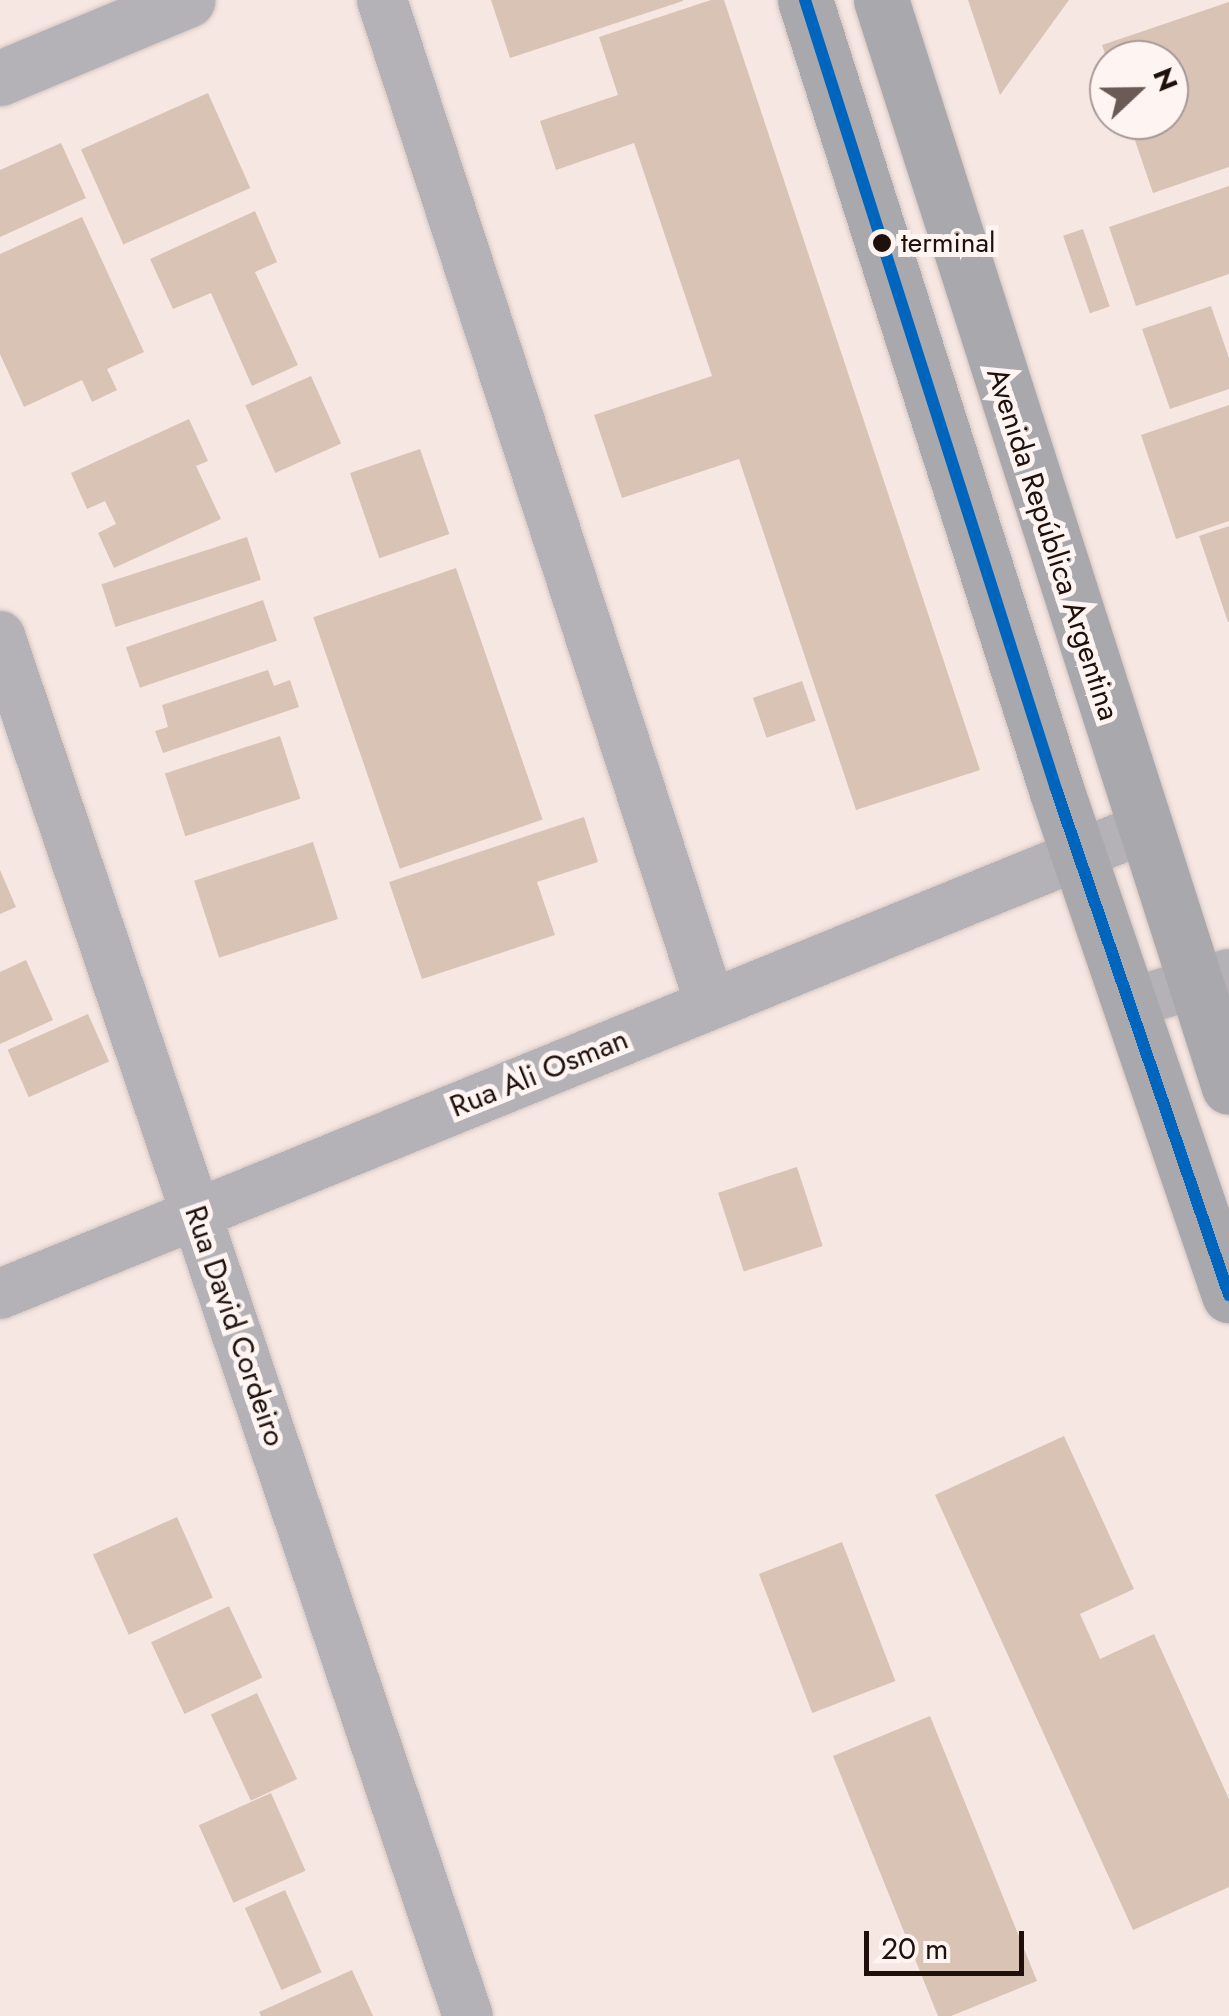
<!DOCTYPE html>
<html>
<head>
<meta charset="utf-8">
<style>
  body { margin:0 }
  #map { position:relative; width:1229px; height:2016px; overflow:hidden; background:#f7e7e2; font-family:Jost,sans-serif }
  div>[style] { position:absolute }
  .building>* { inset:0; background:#d9c3b5; transform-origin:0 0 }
  .roads { filter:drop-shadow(0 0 2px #d3c5c1) drop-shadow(0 0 2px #d3c5c1) }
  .minor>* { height:50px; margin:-25px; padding:0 25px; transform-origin:25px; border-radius:25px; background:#b4b2b7 }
  .tertiary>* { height:55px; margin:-27.5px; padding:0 27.5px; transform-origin:27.5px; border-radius:27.5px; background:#b4b2b7 }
  .secondary>* { height:55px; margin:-27.5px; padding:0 27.5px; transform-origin:27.5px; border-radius:27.5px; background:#a9a8ad }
  .bus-1>* { height:12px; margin:-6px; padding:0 6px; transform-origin:6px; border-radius:6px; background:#0065bd }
  .dots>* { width:28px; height:28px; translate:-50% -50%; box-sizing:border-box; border:5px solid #fef4f2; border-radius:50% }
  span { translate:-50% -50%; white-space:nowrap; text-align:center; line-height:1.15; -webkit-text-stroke:10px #fef4f2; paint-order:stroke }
  .bus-label { font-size:28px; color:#1f100c }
  .left { translate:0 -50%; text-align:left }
  .street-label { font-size:30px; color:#1f100c }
  .north { position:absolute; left:1089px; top:40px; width:100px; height:100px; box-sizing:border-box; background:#fef4f2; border:2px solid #a59996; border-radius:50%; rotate:68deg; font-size:28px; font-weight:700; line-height:40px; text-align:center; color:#1f100c }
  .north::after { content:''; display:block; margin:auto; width:35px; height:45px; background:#6b5b57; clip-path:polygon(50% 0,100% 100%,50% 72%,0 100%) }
  .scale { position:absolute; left:864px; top:1931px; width:160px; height:45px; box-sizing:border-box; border:5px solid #1f100c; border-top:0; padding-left:12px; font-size:30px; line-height:35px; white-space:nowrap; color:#1f100c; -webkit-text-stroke:8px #fef4f2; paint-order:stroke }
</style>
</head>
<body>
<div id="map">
  <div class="building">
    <div style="clip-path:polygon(491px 0,683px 0,683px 1px,510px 58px)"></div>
    <div style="clip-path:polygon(711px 0,724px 0,980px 770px,856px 810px,739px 459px,622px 498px,594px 415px,712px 376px,634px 143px,556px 170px,540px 121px,618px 95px,599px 37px)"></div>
    <div style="clip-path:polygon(968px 0,1069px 0,1000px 95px)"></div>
    <div style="clip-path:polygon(1229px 2px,1229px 167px,1153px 193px,1128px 120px,1169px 120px,1169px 60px,1107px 60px,1102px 45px)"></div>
    <div style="left:208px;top:93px;width:104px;height:139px;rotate:66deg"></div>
    <div style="clip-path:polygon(61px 143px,86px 198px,0 237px,0 170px)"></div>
    <div style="clip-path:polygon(1229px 186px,1229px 274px,1136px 306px,1109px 227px)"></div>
    <div style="clip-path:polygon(255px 211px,277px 262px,255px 272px,298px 365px,252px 386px,211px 293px,173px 309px,150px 259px)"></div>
    <div style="clip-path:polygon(82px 217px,144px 352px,107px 369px,117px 390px,92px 402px,82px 380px,24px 407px,0 354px,0 254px)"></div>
    <div style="left:1083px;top:229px;width:82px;height:21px;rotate:71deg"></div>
    <div style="clip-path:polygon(1211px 306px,1229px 358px,1229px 389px,1170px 409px,1142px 329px)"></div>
    <div style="left:311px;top:376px;width:74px;height:72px;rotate:66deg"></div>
    <div style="clip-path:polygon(1229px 405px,1229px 521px,1176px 539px,1141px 435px)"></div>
    <div style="clip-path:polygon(189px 419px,208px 461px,196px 466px,221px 519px,114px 568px,98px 533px,116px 524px,105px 501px,87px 509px,71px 473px)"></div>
    <div style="left:420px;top:449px;width:90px;height:74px;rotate:71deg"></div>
    <div style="clip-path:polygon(1229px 526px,1229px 622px,1228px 622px,1199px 536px)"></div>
    <div style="left:247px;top:537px;width:45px;height:153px;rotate:72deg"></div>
    <div style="left:456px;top:568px;width:266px;height:151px;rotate:71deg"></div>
    <div style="left:263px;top:600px;width:43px;height:145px;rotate:71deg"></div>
    <div style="clip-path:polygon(268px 670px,274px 686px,290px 680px,299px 707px,163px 753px,155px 731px,168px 727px,162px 705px)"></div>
    <div style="left:802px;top:681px;width:42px;height:52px;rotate:71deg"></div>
    <div style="left:280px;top:736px;width:66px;height:121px;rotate:72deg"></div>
    <div style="clip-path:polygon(584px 817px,598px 862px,537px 882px,555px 935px,422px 979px,389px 882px)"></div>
    <div style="left:313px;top:842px;width:81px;height:125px;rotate:72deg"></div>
    <div style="clip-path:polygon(0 870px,16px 907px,0 914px)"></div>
    <div style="clip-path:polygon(26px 960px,53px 1020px,0 1044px,0 972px)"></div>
    <div style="left:88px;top:1014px;width:52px;height:88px;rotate:66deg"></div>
    <div style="left:797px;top:1167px;width:83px;height:83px;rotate:72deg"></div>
    <div style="clip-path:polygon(1064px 1436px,1134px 1589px,1080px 1614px,1100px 1659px,1154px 1634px,1229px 1799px,1229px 1887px,1133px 1930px,935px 1495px)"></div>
    <div style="left:177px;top:1517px;width:88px;height:92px;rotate:66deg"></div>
    <div style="left:842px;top:1542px;width:149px;height:89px;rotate:69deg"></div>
    <div style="left:229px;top:1606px;width:79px;height:86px;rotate:65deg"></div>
    <div style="left:257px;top:1693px;width:95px;height:51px;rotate:65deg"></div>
    <div style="clip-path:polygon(930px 1716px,1037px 1981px,951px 2016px,938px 2016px,833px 1756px)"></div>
    <div style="left:271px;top:1793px;width:85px;height:79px;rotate:66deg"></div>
    <div style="left:285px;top:1890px;width:90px;height:44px;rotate:66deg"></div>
    <div style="clip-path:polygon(352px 1970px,373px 2016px,261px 2016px,259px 2012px)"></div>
  </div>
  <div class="roads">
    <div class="minor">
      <div style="left:382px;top:0;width:1055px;rotate:71.89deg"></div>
      <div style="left:0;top:636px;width:1457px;rotate:71.27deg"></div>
      <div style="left:1130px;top:1003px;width:103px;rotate:-16.3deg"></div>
      <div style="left:0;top:1294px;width:1236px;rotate:-22.15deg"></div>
    </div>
    <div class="tertiary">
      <div style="left:0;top:78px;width:203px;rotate:-22.6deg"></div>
    </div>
    <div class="secondary">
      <div style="left:805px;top:0;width:828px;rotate:72.35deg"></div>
      <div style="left:1056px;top:789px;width:535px;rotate:71.12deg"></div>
      <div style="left:881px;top:0;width:1141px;rotate:72.25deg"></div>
    </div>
  </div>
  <div class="bus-1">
    <div style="left:805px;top:0;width:828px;rotate:72.35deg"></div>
    <div style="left:1056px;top:789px;width:535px;rotate:71.12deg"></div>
  </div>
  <div class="dots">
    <div style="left:882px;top:243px;background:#1f100c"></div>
  </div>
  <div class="bus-label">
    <span class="left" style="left:901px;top:243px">terminal</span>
  </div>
  <div class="street-label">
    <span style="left:1053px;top:544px;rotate:72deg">Avenida República Argentina</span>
    <span style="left:539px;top:1073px;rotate:-22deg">Rua Ali Osman</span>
    <span style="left:235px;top:1326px;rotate:71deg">Rua David Cordeiro</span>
  </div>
  <div class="north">N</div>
  <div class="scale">20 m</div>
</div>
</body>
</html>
